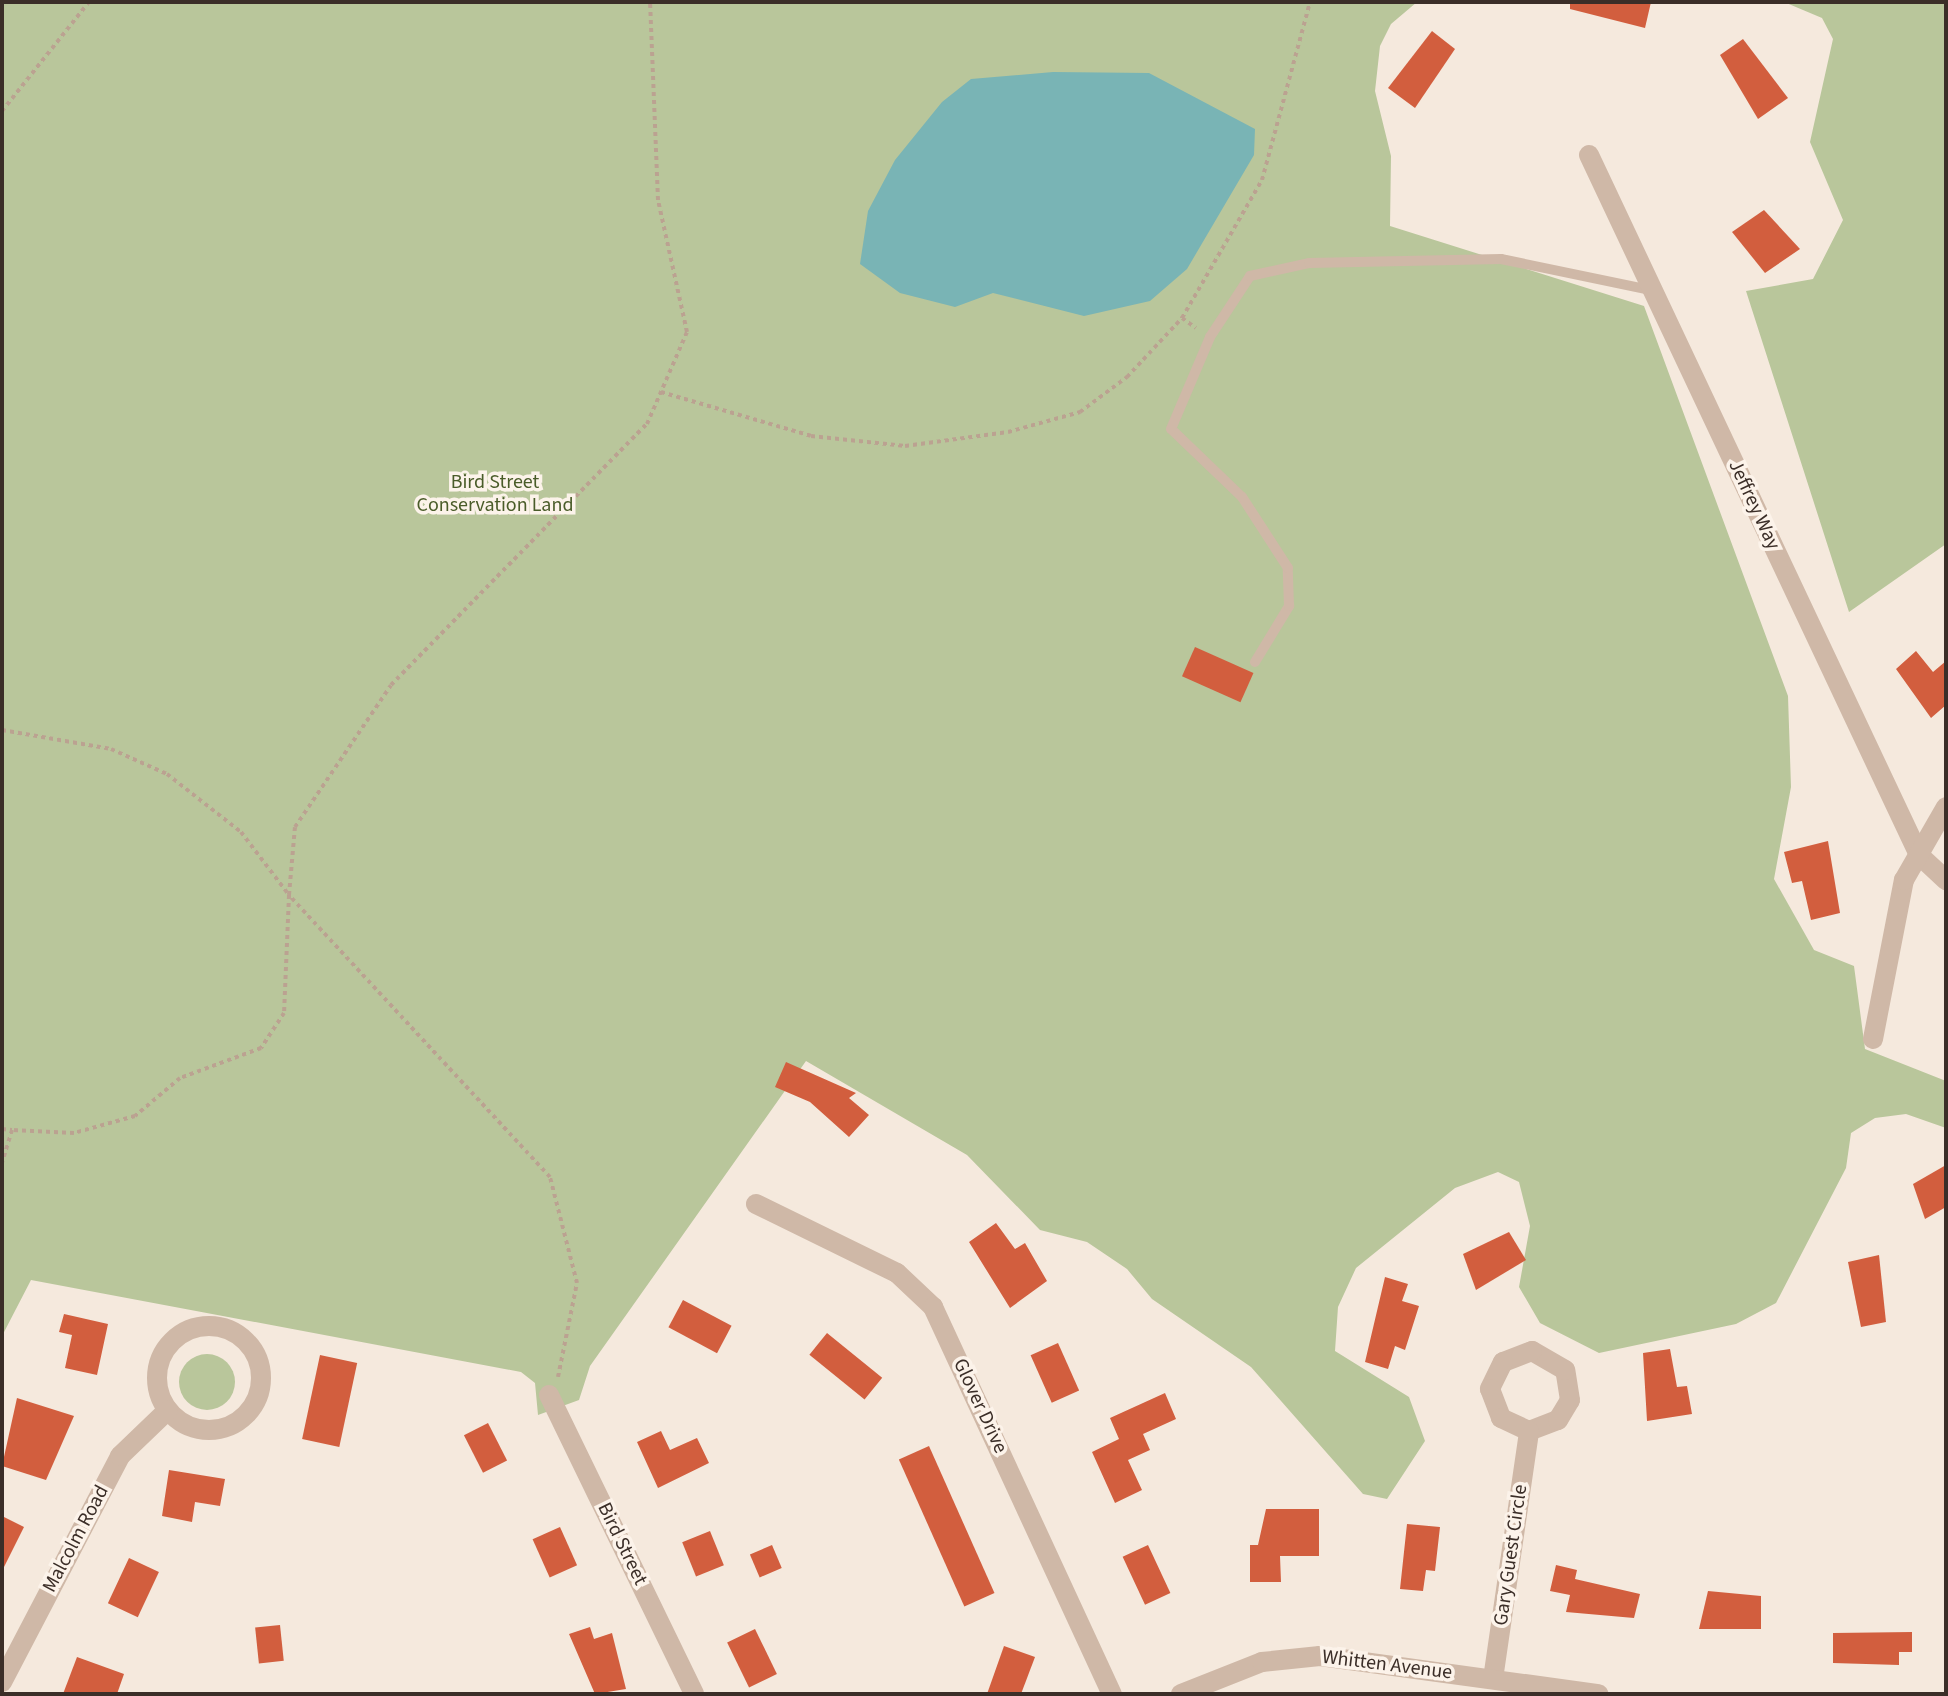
<!DOCTYPE html>
<html>
<head>
<meta charset="utf-8">
<style>
  body { margin:0 }
  #map { position:relative; width:1948px; height:1696px; overflow:hidden; background:#f5e9dd; font-family:"Source Sans 3",sans-serif }
  div>[style] { position:absolute }
  .green>* { inset:0; background:#b9c69b }
  .round { border-radius:50% }
  .water>* { inset:0; background:#79b4b5 }
  .building>* { inset:0; background:#d25e3e; transform-origin:0 0 }
  .path>* { height:4px; margin-top:-2px; transform-origin:0; background:repeating-linear-gradient(90deg,#bba291 0 4px,transparent 0 8px) }
  .lane>* { height:10px; margin:-5px; padding:0 5px; transform-origin:5px; border-radius:5px; background:#cfb8a7 }
  .street>* { height:20px; margin:-10px; padding:0 10px; transform-origin:10px; border-radius:10px; background:#cfb8a7 }
  .street>.ring { margin:-10px; padding:0; box-sizing:content-box; background:none; border:20px solid #cfb8a7; border-radius:50% }
  span { translate:-50% -50%; white-space:nowrap; text-align:center; line-height:1.15; -webkit-text-stroke:7px #fcf3ea; paint-order:stroke }
  .park-label { font-size:20px; color:#4a5c29 }
  .street-label { font-size:20px; color:#3b2e28 }
  .frame { position:absolute; inset:0; border:4px solid #3b2e28; pointer-events:none }
</style>
</head>
<body>
<div id="map">
  <div class="green">
    <div style="clip-path:polygon(2px 2px,1417px 2px,1391px 24px,1380px 46px,1375px 91px,1391px 156px,1390px 226px,1644px 306px,1788px 696px,1791px 787px,1774px 879px,1814px 950px,1854px 966px,1865px 1049px,1946px 1081px,1946px 1128px,1906px 1114px,1875px 1118px,1851px 1133px,1846px 1168px,1776px 1303px,1736px 1324px,1599px 1353px,1540px 1323px,1519px 1287px,1530px 1226px,1519px 1182px,1498px 1172px,1455px 1188px,1356px 1268px,1338px 1307px,1335px 1351px,1409px 1397px,1425px 1441px,1387px 1499px,1363px 1494px,1251px 1367px,1152px 1299px,1127px 1269px,1087px 1242px,1040px 1230px,967px 1155px,806px 1061px,590px 1366px,579px 1400px,538px 1415px,535px 1383px,521px 1372px,31px 1280px,2px 1336px)"></div>
    <div style="clip-path:polygon(1784px 2px,1946px 2px,1946px 544px,1849px 612px,1746px 291px,1813px 279px,1843px 220px,1810px 142px,1833px 39px,1822px 18px)"></div>
    <div class="round" style="left:179px;top:1354px;width:56px;height:56px"></div>
  </div>
  <div class="water">
    <div style="clip-path:polygon(1053px 72px,1149px 73px,1255px 129px,1254px 155px,1187px 269px,1150px 301px,1084px 316px,993px 293px,955px 307px,900px 293px,860px 264px,868px 211px,895px 160px,942px 102px,971px 79px)"></div>
  </div>
  <div class="building">
    <div style="clip-path:polygon(1570px 2px,1651px 2px,1645px 28px,1570px 9px)"></div>
    <div style="clip-path:polygon(1432px 31px,1455px 49px,1415px 108px,1388px 88px)"></div>
    <div style="clip-path:polygon(1743px 39px,1788px 98px,1758px 119px,1720px 55px)"></div>
    <div style="clip-path:polygon(1764px 210px,1800px 249px,1765px 273px,1732px 232px)"></div>
    <div style="left:1195px;top:647px;width:64px;height:32px;rotate:24deg"></div>
    <div style="clip-path:polygon(1916px 651px,1933px 672px,1946px 661px,1946px 705px,1931px 718px,1896px 669px)"></div>
    <div style="clip-path:polygon(1828px 841px,1840px 913px,1811px 920px,1802px 881px,1792px 883px,1784px 852px)"></div>
    <div style="clip-path:polygon(786px 1062px,856px 1093px,849px 1098px,869px 1115px,849px 1137px,810px 1102px,775px 1087px)"></div>
    <div style="clip-path:polygon(1946px 1165px,1946px 1207px,1925px 1219px,1913px 1184px)"></div>
    <div style="clip-path:polygon(996px 1223px,1015px 1249px,1025px 1243px,1047px 1281px,1010px 1308px,969px 1242px)"></div>
    <div style="clip-path:polygon(1509px 1232px,1526px 1260px,1476px 1290px,1463px 1254px)"></div>
    <div style="clip-path:polygon(1879px 1255px,1886px 1322px,1861px 1327px,1848px 1262px)"></div>
    <div style="clip-path:polygon(1385px 1277px,1408px 1284px,1402px 1301px,1419px 1306px,1405px 1350px,1395px 1346px,1388px 1369px,1365px 1362px)"></div>
    <div style="left:683px;top:1300px;width:55px;height:31px;rotate:28deg"></div>
    <div style="clip-path:polygon(64px 1314px,108px 1324px,97px 1375px,65px 1368px,72px 1335px,59px 1332px)"></div>
    <div style="left:827px;top:1333px;width:71px;height:28px;rotate:39deg"></div>
    <div style="left:1058px;top:1343px;width:52px;height:30px;rotate:66deg"></div>
    <div style="clip-path:polygon(1670px 1349px,1677px 1387px,1687px 1386px,1692px 1414px,1647px 1421px,1643px 1353px)"></div>
    <div style="left:320px;top:1355px;width:38px;height:86px;rotate:12deg"></div>
    <div style="clip-path:polygon(1165px 1393px,1176px 1419px,1143px 1434px,1150px 1450px,1128px 1460px,1142px 1490px,1115px 1503px,1092px 1452px,1119px 1439px,1110px 1418px)"></div>
    <div style="clip-path:polygon(17px 1398px,74px 1416px,46px 1480px,2px 1466px)"></div>
    <div style="left:488px;top:1423px;width:42px;height:27px;rotate:63deg"></div>
    <div style="clip-path:polygon(661px 1431px,670px 1450px,697px 1438px,709px 1463px,658px 1488px,637px 1442px)"></div>
    <div style="left:929px;top:1446px;width:161px;height:33px;rotate:66deg"></div>
    <div style="clip-path:polygon(169px 1470px,225px 1479px,220px 1506px,195px 1502px,192px 1522px,162px 1516px)"></div>
    <div style="clip-path:polygon(1266px 1509px,1319px 1509px,1319px 1556px,1280px 1556px,1281px 1582px,1250px 1582px,1250px 1545px,1258px 1545px)"></div>
    <div style="clip-path:polygon(2px 1516px,24px 1527px,2px 1571px)"></div>
    <div style="clip-path:polygon(1407px 1524px,1440px 1527px,1435px 1571px,1426px 1570px,1423px 1591px,1400px 1589px)"></div>
    <div style="left:560px;top:1527px;width:42px;height:30px;rotate:66deg"></div>
    <div style="left:710px;top:1531px;width:37px;height:30px;rotate:68deg"></div>
    <div style="left:772px;top:1545px;width:25px;height:24px;rotate:67deg"></div>
    <div style="left:1148px;top:1545px;width:53px;height:28px;rotate:65deg"></div>
    <div style="left:129px;top:1558px;width:33px;height:50px;rotate:25deg"></div>
    <div style="clip-path:polygon(1556px 1565px,1577px 1570px,1575px 1579px,1640px 1594px,1634px 1618px,1566px 1612px,1570px 1595px,1550px 1591px)"></div>
    <div style="clip-path:polygon(1708px 1591px,1761px 1596px,1761px 1629px,1699px 1629px)"></div>
    <div style="left:280px;top:1625px;width:36px;height:25px;rotate:84deg"></div>
    <div style="clip-path:polygon(590px 1627px,594px 1639px,612px 1633px,626px 1689px,595px 1694px,569px 1634px)"></div>
    <div style="left:755px;top:1629px;width:50px;height:31px;rotate:64deg"></div>
    <div style="clip-path:polygon(1912px 1632px,1912px 1652px,1899px 1652px,1899px 1665px,1833px 1663px,1833px 1633px)"></div>
    <div style="clip-path:polygon(1004px 1646px,1035px 1657px,1021px 1694px,987px 1694px)"></div>
    <div style="clip-path:polygon(77px 1657px,124px 1674px,117px 1694px,63px 1694px)"></div>
  </div>
  <div class="path">
    <div style="left:2px;top:111px;width:139px;rotate:-51.4deg"></div>
    <div style="left:1182px;top:318px;width:17px;rotate:36deg"></div>
    <div style="left:661px;top:392px;width:156px;rotate:16.3deg"></div>
    <div style="left:811px;top:436px;width:95px;rotate:6.1deg"></div>
    <div style="left:905px;top:446px;width:104px;rotate:-7.7deg"></div>
    <div style="left:1008px;top:432px;width:75px;rotate:-15.5deg"></div>
    <div style="left:1080px;top:412px;width:59px;rotate:-36.7deg"></div>
    <div style="left:1127px;top:377px;width:81px;rotate:-47deg"></div>
    <div style="left:1182px;top:318px;width:160px;rotate:-59.9deg"></div>
    <div style="left:1262px;top:180px;width:184px;rotate:-74.9deg"></div>
    <div style="left:2px;top:730px;width:111px;rotate:9.9deg"></div>
    <div style="left:111px;top:749px;width:61px;rotate:24.1deg"></div>
    <div style="left:167px;top:774px;width:94px;rotate:38.1deg"></div>
    <div style="left:241px;top:832px;width:79px;rotate:52.7deg"></div>
    <div style="left:289px;top:895px;width:118px;rotate:92.4deg"></div>
    <div style="left:284px;top:1013px;width:42px;rotate:123.3deg"></div>
    <div style="left:261px;top:1048px;width:86px;rotate:159.7deg"></div>
    <div style="left:180px;top:1078px;width:59px;rotate:139.8deg"></div>
    <div style="left:135px;top:1116px;width:63px;rotate:164.4deg"></div>
    <div style="left:74px;top:1133px;width:62px;rotate:-177.2deg"></div>
    <div style="left:12px;top:1130px;width:34px;rotate:107deg"></div>
    <div style="left:2px;top:1129px;width:10px;rotate:6deg"></div>
    <div style="left:558px;top:1377px;width:96px;rotate:-78.6deg"></div>
    <div style="left:577px;top:1283px;width:109px;rotate:-104.3deg"></div>
    <div style="left:550px;top:1177px;width:384px;rotate:-132.8deg"></div>
    <div style="left:289px;top:895px;width:68px;rotate:-85deg"></div>
    <div style="left:295px;top:827px;width:171px;rotate:-55.9deg"></div>
    <div style="left:391px;top:685px;width:366px;rotate:-45.6deg"></div>
    <div style="left:647px;top:424px;width:100px;rotate:-66.5deg"></div>
    <div style="left:687px;top:332px;width:135px;rotate:-102.4deg"></div>
    <div style="left:658px;top:200px;width:198px;rotate:-92.3deg"></div>
  </div>
  <div class="lane">
    <div style="left:1255px;top:662px;width:66px;rotate:-58.7deg"></div>
    <div style="left:1289px;top:606px;width:38px;rotate:-92deg"></div>
    <div style="left:1288px;top:568px;width:85px;rotate:-122.9deg"></div>
    <div style="left:1242px;top:497px;width:98px;rotate:-136.2deg"></div>
    <div style="left:1171px;top:429px;width:100px;rotate:-67deg"></div>
    <div style="left:1210px;top:337px;width:73px;rotate:-56.7deg"></div>
    <div style="left:1250px;top:276px;width:60px;rotate:-12.4deg"></div>
    <div style="left:1309px;top:263px;width:192px;rotate:-1.2deg"></div>
    <div style="left:1501px;top:259px;width:153px;rotate:11.7deg"></div>
  </div>
  <div class="street">
    <div style="left:1589px;top:155px;width:774px;rotate:64.76deg"></div>
    <div style="left:1919px;top:855px;width:37px;rotate:43deg"></div>
    <div style="left:1873px;top:1039px;width:162px;rotate:-79deg"></div>
    <div style="left:1904px;top:880px;width:84px;rotate:-60.1deg"></div>
    <div style="left:756px;top:1204px;width:157px;rotate:26.1deg"></div>
    <div style="left:897px;top:1273px;width:50px;rotate:43.4deg"></div>
    <div style="left:933px;top:1307px;width:426px;rotate:65.2deg"></div>
    <div class="ring" style="left:157px;top:1326px;width:84px;height:84px"></div>
    <div style="left:549px;top:1395px;width:332px;rotate:64.1deg"></div>
    <div style="left:1493px;top:1679px;width:251px;rotate:-81.7deg"></div>
    <div style="left:1529px;top:1431px;width:31px;rotate:-21deg"></div>
    <div style="left:1558px;top:1420px;width:23px;rotate:-59deg"></div>
    <div style="left:1570px;top:1400px;width:30px;rotate:-99deg"></div>
    <div style="left:1565px;top:1370px;width:38px;rotate:-150deg"></div>
    <div style="left:1532px;top:1351px;width:31px;rotate:159deg"></div>
    <div style="left:1503px;top:1362px;width:30px;rotate:116deg"></div>
    <div style="left:1490px;top:1389px;width:31px;rotate:69deg"></div>
    <div style="left:1501px;top:1418px;width:31px;rotate:25deg"></div>
    <div style="left:2px;top:1682px;width:255px;rotate:-62.4deg"></div>
    <div style="left:120px;top:1456px;width:66px;rotate:-43.8deg"></div>
    <div style="left:1181px;top:1694px;width:87px;rotate:-21.6deg"></div>
    <div style="left:1262px;top:1662px;width:58px;rotate:-5.9deg"></div>
    <div style="left:1320px;top:1656px;width:281px;rotate:7.8deg"></div>
  </div>
  <div class="park-label">
    <span style="left:495px;top:494px">Bird Street<br>Conservation Land</span>
  </div>
  <div class="street-label">
    <span style="left:1754px;top:505px;rotate:65deg">Jeffrey Way</span>
    <span style="left:980px;top:1406px;rotate:65deg">Glover Drive</span>
    <span style="left:76px;top:1539px;rotate:-62deg">Malcolm Road</span>
    <span style="left:622px;top:1544px;rotate:64deg">Bird Street</span>
    <span style="left:1511px;top:1555px;rotate:-82deg">Gary Guest Circle</span>
    <span style="left:1387px;top:1665px;rotate:7deg">Whitten Avenue</span>
  </div>
  <div class="frame"></div>
</div>
</body>
</html>
